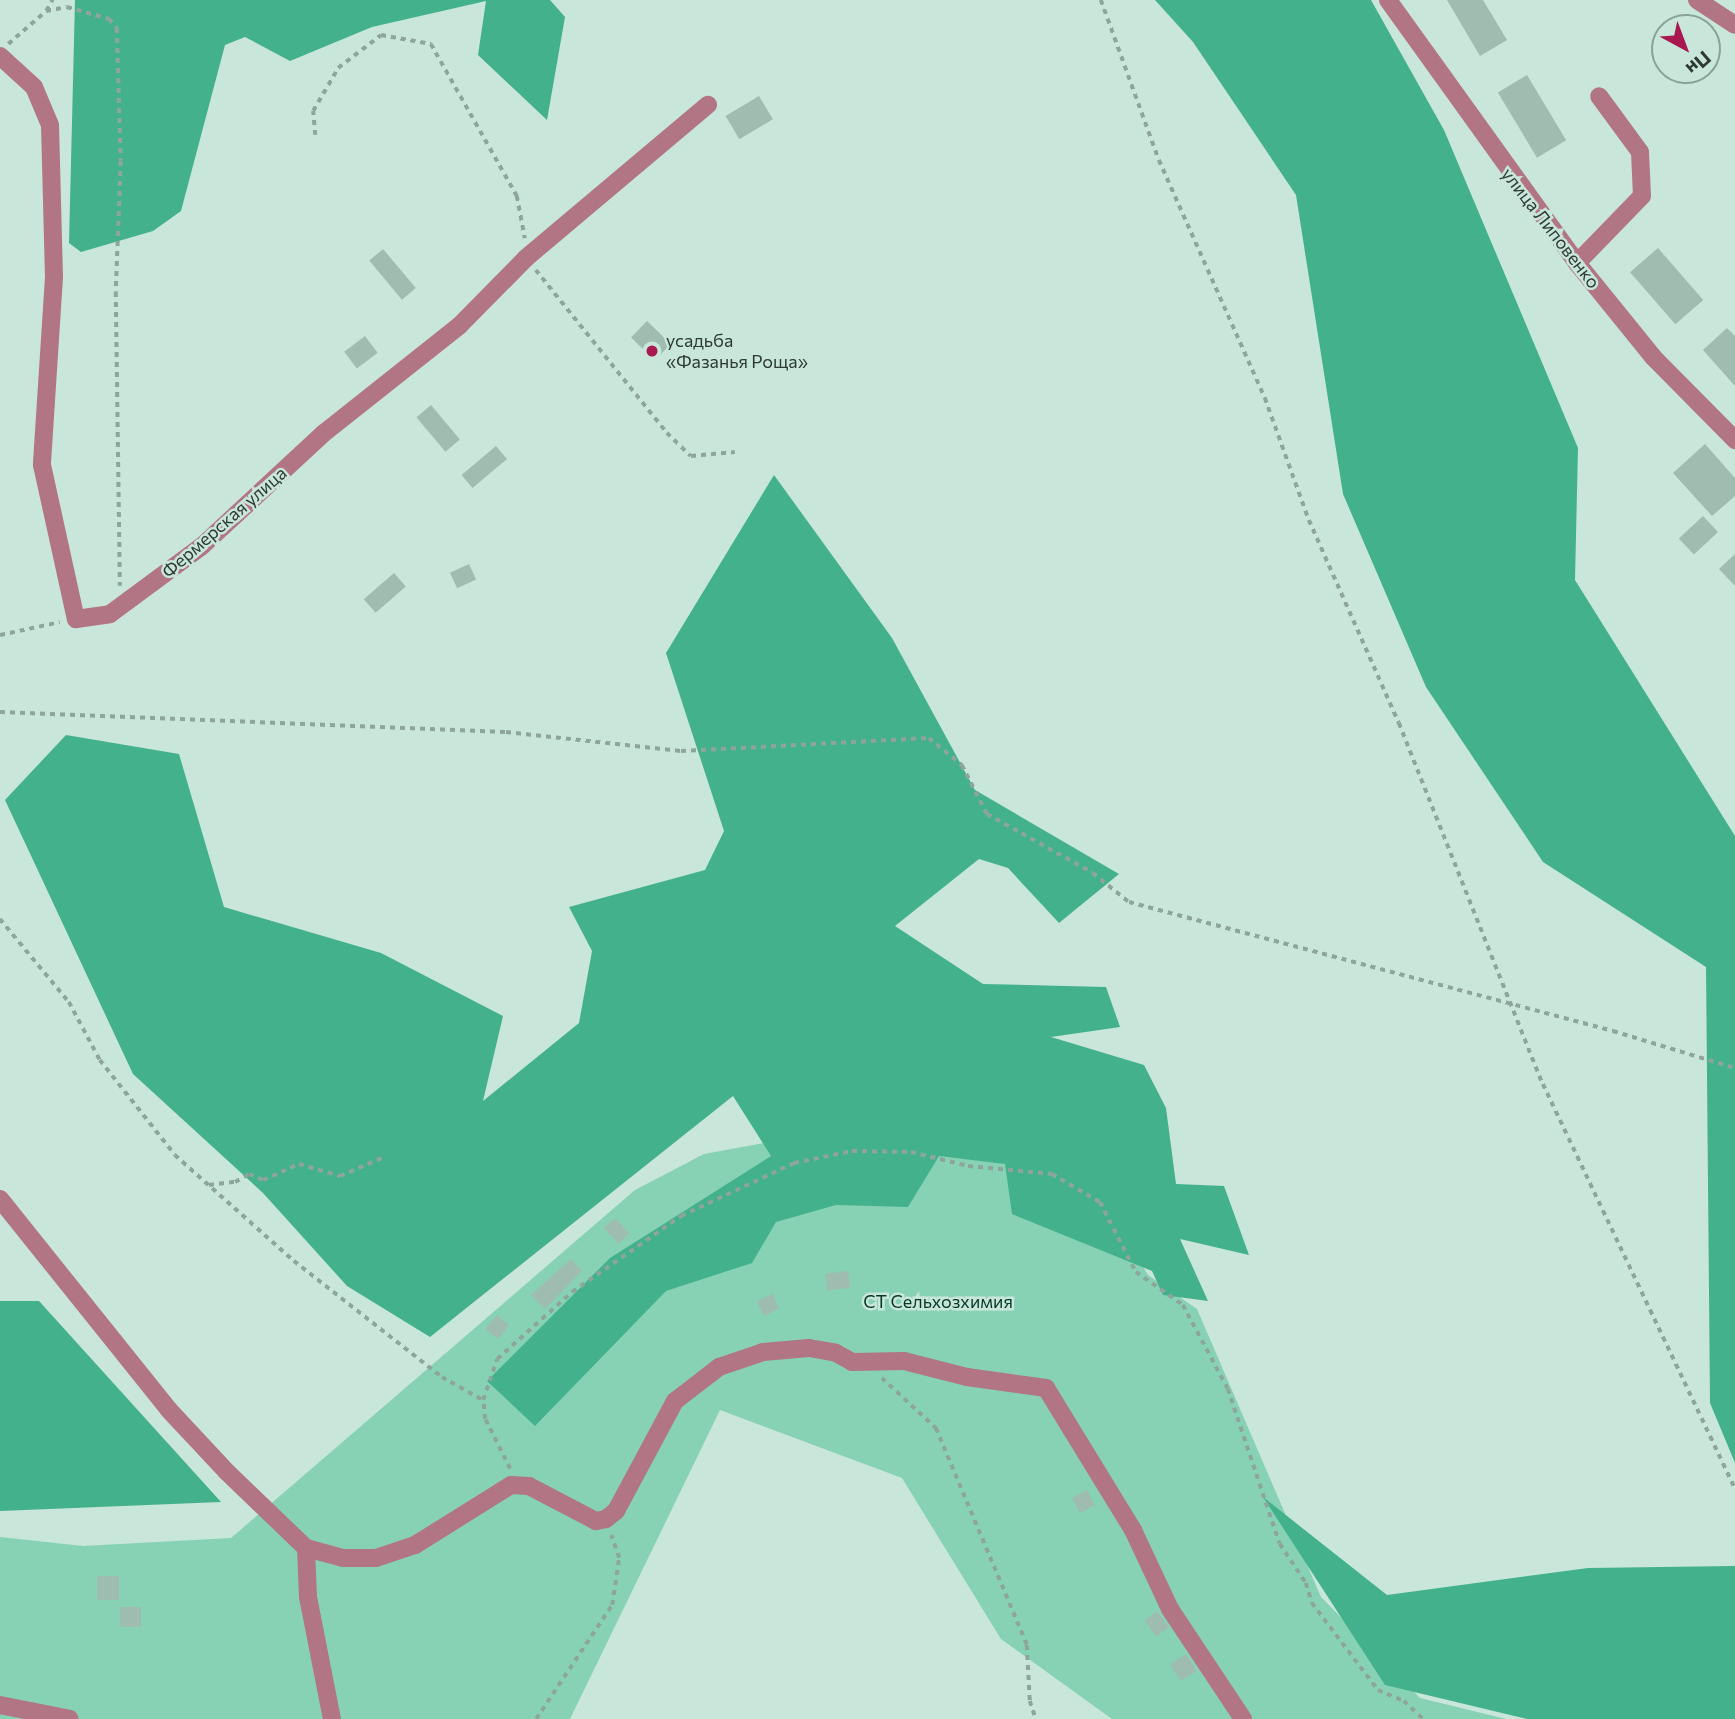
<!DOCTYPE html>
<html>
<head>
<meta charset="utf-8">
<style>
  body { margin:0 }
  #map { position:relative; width:1735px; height:1719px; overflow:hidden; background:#c8e6d9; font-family:Commissioner,sans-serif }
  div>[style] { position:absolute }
  .green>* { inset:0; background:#87d2b5 }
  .forest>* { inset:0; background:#44b18d }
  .building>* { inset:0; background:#9fbcb0; transform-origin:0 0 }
  .path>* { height:3.5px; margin-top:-1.75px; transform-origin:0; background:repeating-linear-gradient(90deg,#8da59b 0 5px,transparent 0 10px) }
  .minor>* { height:18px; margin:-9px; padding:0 9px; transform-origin:9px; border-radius:9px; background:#b27583 }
  .dots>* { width:19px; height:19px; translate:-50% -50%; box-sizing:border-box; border:4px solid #c8e6d9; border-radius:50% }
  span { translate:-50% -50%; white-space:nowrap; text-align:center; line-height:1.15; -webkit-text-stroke:5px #c8e6d9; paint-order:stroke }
  .street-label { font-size:18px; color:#2e3a35 }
  .poi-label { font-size:18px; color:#2e3a35 }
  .left { translate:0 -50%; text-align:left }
  .park-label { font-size:18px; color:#07392a }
  .north { position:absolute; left:1651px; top:14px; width:70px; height:70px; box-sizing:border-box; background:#c8e6d9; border:2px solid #8aa197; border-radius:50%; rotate:139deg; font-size:19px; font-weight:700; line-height:28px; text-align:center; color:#2e3a35 }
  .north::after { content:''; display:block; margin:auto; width:24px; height:32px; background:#aa1852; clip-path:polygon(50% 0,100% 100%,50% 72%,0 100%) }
</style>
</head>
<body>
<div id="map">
  <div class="green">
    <div style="clip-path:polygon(976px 1114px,1127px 1240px,1148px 1275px,1197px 1309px,1321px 1597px,1420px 1698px,1506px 1719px,1112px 1719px,1001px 1639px,902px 1478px,720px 1410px,570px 1719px,0 1719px,0 1537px,83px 1546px,231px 1538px,635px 1190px,704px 1154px,830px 1131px)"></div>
  </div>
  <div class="forest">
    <div style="clip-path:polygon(75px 0,550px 0,565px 17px,547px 120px,478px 55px,486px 1px,372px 27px,290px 61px,245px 37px,225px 45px,181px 211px,153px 231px,81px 252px,69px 243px)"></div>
    <div style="clip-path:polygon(1155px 0,1371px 0,1444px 130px,1578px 448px,1575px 580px,1735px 836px,1735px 1463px,1710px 1403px,1706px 967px,1543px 862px,1426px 687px,1343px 494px,1296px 195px,1193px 42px)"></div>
    <div style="clip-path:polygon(774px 475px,892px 638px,975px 790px,1119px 874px,1059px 923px,1008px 868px,979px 859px,895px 926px,983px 984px,1106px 987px,1120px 1027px,1051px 1037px,1144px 1065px,1166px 1108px,1176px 1184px,1224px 1186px,1249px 1255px,1180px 1239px,1208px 1301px,1163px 1295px,1152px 1271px,1012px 1214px,1005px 1164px,939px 1156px,908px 1207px,836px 1205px,776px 1222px,752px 1263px,666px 1291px,535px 1426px,487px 1381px,610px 1258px,771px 1156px,733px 1096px,430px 1337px,347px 1286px,263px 1193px,133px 1074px,5px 800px,66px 735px,179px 754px,224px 907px,381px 953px,503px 1016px,483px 1101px,579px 1023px,592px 951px,569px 907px,705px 870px,724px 831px,666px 653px)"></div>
    <div style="clip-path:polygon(0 1301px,39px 1301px,221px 1502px,0 1511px)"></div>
    <div style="clip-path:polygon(1263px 1497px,1387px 1595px,1588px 1568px,1735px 1566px,1735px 1719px,1527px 1719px,1385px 1685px)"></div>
  </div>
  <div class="building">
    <div style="clip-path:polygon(1447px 0,1483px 0,1507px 40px,1480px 56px)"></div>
    <div style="left:1527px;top:75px;width:76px;height:34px;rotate:59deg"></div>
    <div style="left:759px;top:96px;width:27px;height:39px;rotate:59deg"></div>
    <div style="left:1658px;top:248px;width:69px;height:37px;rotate:49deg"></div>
    <div style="left:383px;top:249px;width:51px;height:18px;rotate:50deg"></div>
    <div style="left:647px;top:321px;width:33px;height:23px;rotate:44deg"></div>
    <div style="clip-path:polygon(1727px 328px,1735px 336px,1735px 386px,1703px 350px)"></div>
    <div style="left:365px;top:336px;width:21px;height:26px;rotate:53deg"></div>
    <div style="left:431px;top:405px;width:45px;height:19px;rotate:50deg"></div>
    <div style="clip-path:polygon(1705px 444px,1735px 478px,1735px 496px,1712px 516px,1673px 473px)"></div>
    <div style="left:496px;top:446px;width:17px;height:45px;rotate:50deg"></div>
    <div style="left:1703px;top:516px;width:22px;height:33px;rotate:47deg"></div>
    <div style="clip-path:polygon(1735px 554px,1735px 586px,1719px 569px)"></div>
    <div style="left:469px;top:564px;width:17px;height:21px;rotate:65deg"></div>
    <div style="left:394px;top:573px;width:18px;height:40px;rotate:49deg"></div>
    <div style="left:615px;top:1218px;width:21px;height:15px;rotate:47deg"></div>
    <div style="clip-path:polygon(571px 1259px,582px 1271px,545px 1309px,531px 1295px)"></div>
    <div style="left:848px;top:1271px;width:17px;height:23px;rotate:83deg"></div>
    <div style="left:772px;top:1294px;width:16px;height:17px;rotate:63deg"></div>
    <div style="left:497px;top:1315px;width:16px;height:18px;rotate:40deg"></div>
    <div style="left:1087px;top:1490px;width:17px;height:17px;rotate:62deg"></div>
    <div style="left:97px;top:1576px;width:22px;height:24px"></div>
    <div style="left:120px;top:1607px;width:21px;height:20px"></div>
    <div style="left:1157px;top:1611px;width:20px;height:16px;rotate:53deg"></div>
    <div style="left:1186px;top:1654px;width:20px;height:19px;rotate:57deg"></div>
  </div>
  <div class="path">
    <div style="left:1101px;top:0;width:170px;rotate:70.1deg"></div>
    <div style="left:1159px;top:160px;width:261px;rotate:66deg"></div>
    <div style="left:1265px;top:398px;width:130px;rotate:70.2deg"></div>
    <div style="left:1309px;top:520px;width:222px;rotate:66.1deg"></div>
    <div style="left:1399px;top:723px;width:389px;rotate:68.3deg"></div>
    <div style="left:1543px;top:1084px;width:448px;rotate:64.6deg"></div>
    <div style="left:46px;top:11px;width:13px;rotate:-61deg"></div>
    <div style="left:8px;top:44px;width:50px;rotate:-41deg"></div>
    <div style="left:46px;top:11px;width:21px;rotate:-11deg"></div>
    <div style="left:67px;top:7px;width:44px;rotate:15.9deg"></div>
    <div style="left:109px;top:19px;width:12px;rotate:48deg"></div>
    <div style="left:117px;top:28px;width:133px;rotate:88.3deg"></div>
    <div style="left:121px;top:161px;width:131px;rotate:92.2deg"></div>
    <div style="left:116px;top:292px;width:294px;rotate:89.2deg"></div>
    <div style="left:315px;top:135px;width:24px;rotate:-95deg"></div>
    <div style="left:313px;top:111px;width:50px;rotate:-59.8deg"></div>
    <div style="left:338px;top:68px;width:54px;rotate:-37.5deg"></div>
    <div style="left:381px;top:35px;width:51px;rotate:10.2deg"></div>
    <div style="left:431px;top:44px;width:175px;rotate:60.5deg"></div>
    <div style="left:517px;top:196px;width:43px;rotate:79.2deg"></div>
    <div style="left:536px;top:270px;width:209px;rotate:51.2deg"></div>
    <div style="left:667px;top:433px;width:33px;rotate:44deg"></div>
    <div style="left:691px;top:456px;width:44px;rotate:-5.2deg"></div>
    <div style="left:0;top:635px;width:61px;rotate:-12.2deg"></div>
    <div style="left:0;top:712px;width:506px;rotate:2.26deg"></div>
    <div style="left:506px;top:732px;width:176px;rotate:6.2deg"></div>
    <div style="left:681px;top:751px;width:248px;rotate:-3deg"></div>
    <div style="left:929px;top:738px;width:43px;rotate:39.3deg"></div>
    <div style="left:962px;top:765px;width:55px;rotate:63deg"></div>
    <div style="left:987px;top:814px;width:121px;rotate:29.1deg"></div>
    <div style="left:1093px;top:873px;width:46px;rotate:38.9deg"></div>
    <div style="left:1129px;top:902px;width:501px;rotate:14.92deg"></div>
    <div style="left:1613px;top:1031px;width:127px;rotate:16.9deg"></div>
    <div style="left:0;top:919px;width:108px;rotate:50.3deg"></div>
    <div style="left:69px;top:1002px;width:66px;rotate:61.9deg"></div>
    <div style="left:100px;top:1060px;width:121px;rotate:51.7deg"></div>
    <div style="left:175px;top:1155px;width:159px;rotate:41.7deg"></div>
    <div style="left:294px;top:1261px;width:188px;rotate:38.1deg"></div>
    <div style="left:442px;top:1377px;width:47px;rotate:29.3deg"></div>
    <div style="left:209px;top:1185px;width:26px;rotate:-7deg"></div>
    <div style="left:235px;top:1182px;width:16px;rotate:-30deg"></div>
    <div style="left:249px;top:1174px;width:15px;rotate:23deg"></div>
    <div style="left:263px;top:1180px;width:39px;rotate:-24deg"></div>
    <div style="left:299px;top:1164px;width:43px;rotate:16.3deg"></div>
    <div style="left:340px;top:1176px;width:50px;rotate:-23.5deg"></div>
    <div style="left:882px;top:1378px;width:74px;rotate:42.8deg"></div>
    <div style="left:936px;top:1428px;width:235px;rotate:67.2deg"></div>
    <div style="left:1027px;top:1645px;width:56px;rotate:86.9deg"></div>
    <div style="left:1030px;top:1701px;width:19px;rotate:72deg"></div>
    <div style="left:510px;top:1469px;width:56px;rotate:-116.6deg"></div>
    <div style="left:485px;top:1419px;width:19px;rotate:-96deg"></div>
    <div style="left:483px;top:1400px;width:43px;rotate:-71.1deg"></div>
    <div style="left:497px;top:1359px;width:101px;rotate:-41.8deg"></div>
    <div style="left:572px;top:1292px;width:133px;rotate:-34.9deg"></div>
    <div style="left:681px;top:1216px;width:125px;rotate:-25.1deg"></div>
    <div style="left:794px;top:1163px;width:59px;rotate:-11.7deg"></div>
    <div style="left:852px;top:1151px;width:59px;rotate:1deg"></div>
    <div style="left:911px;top:1152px;width:59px;rotate:13.8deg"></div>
    <div style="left:968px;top:1166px;width:84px;rotate:5.4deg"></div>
    <div style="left:1052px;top:1174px;width:56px;rotate:30.3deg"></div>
    <div style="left:1100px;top:1202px;width:79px;rotate:62.8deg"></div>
    <div style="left:1136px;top:1272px;width:57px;rotate:35.1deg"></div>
    <div style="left:1183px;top:1305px;width:95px;rotate:61.8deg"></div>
    <div style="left:1228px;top:1389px;width:163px;rotate:71.5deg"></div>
    <div style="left:1280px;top:1544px;width:47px;rotate:56.3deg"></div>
    <div style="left:1306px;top:1583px;width:21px;rotate:73deg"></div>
    <div style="left:1312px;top:1603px;width:109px;rotate:52.8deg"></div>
    <div style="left:1378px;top:1690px;width:28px;rotate:23deg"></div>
    <div style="left:1404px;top:1701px;width:26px;rotate:43deg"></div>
    <div style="left:536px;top:1719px;width:137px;rotate:-56.3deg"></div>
    <div style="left:612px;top:1605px;width:48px;rotate:-81.5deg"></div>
    <div style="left:619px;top:1558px;width:24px;rotate:-109deg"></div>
  </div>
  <div class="minor">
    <div style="left:1388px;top:0;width:324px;rotate:54.3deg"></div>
    <div style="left:1577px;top:263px;width:121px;rotate:51deg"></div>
    <div style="left:1653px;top:357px;width:117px;rotate:45.3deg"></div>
    <div style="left:1697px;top:0;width:45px;rotate:33.3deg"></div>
    <div style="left:0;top:56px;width:46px;rotate:42.4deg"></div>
    <div style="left:34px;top:87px;width:41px;rotate:67.2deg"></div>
    <div style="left:50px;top:125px;width:152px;rotate:88.5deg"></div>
    <div style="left:54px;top:277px;width:188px;rotate:93.7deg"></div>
    <div style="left:42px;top:465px;width:158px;rotate:77.6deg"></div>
    <div style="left:76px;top:619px;width:34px;rotate:-8deg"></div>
    <div style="left:110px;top:614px;width:114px;rotate:-36.5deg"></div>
    <div style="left:202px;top:546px;width:166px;rotate:-42.8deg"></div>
    <div style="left:324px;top:433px;width:172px;rotate:-38.4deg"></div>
    <div style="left:459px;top:326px;width:95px;rotate:-45.4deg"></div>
    <div style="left:526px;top:258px;width:238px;rotate:-40.1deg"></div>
    <div style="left:1577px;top:263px;width:93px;rotate:-45.9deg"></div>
    <div style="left:1642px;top:196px;width:44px;rotate:-92.6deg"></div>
    <div style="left:1640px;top:152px;width:69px;rotate:-126.2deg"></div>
    <div style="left:0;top:1199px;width:270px;rotate:51.3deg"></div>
    <div style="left:169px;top:1410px;width:85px;rotate:46.9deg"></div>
    <div style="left:227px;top:1472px;width:110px;rotate:43.9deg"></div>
    <div style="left:306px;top:1548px;width:38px;rotate:15deg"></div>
    <div style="left:343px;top:1558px;width:33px"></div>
    <div style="left:376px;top:1558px;width:41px;rotate:-18.4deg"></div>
    <div style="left:415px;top:1545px;width:113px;rotate:-32deg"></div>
    <div style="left:511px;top:1485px;width:18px;rotate:3deg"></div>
    <div style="left:529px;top:1486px;width:76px;rotate:27.6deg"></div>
    <div style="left:596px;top:1521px;width:10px;rotate:-11deg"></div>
    <div style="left:606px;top:1519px;width:13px;rotate:-39deg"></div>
    <div style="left:616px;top:1511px;width:125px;rotate:-61.8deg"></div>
    <div style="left:675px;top:1401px;width:56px;rotate:-37.7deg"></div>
    <div style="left:719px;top:1367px;width:46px;rotate:-18.8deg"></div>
    <div style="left:763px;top:1352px;width:46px;rotate:-5deg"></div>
    <div style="left:809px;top:1348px;width:27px;rotate:10deg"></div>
    <div style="left:836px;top:1353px;width:18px;rotate:29deg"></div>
    <div style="left:852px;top:1362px;width:52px;rotate:-1.1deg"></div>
    <div style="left:904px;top:1361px;width:65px;rotate:14.3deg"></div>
    <div style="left:967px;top:1377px;width:80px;rotate:7.9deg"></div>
    <div style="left:1046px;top:1388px;width:167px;rotate:58.5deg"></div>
    <div style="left:1133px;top:1530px;width:87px;rotate:64.9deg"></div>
    <div style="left:1170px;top:1609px;width:132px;rotate:56.4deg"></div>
    <div style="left:306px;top:1548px;width:49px;rotate:87.7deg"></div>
    <div style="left:308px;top:1597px;width:124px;rotate:78.9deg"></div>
    <div style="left:0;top:1705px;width:71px;rotate:11.3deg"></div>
  </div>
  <div class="dots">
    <div style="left:652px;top:351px;background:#aa1852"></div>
  </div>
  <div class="street-label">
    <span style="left:1551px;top:228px;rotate:52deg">улица Липовенко</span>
    <span style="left:224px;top:522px;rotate:-41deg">Фермерская улица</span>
  </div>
  <div class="poi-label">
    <span class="left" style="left:666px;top:351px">усадьба<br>«Фазанья Роща»</span>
  </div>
  <div class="park-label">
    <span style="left:938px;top:1301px">СТ Сельхозхимия</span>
  </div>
  <div class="north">Пн</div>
</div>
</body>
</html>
